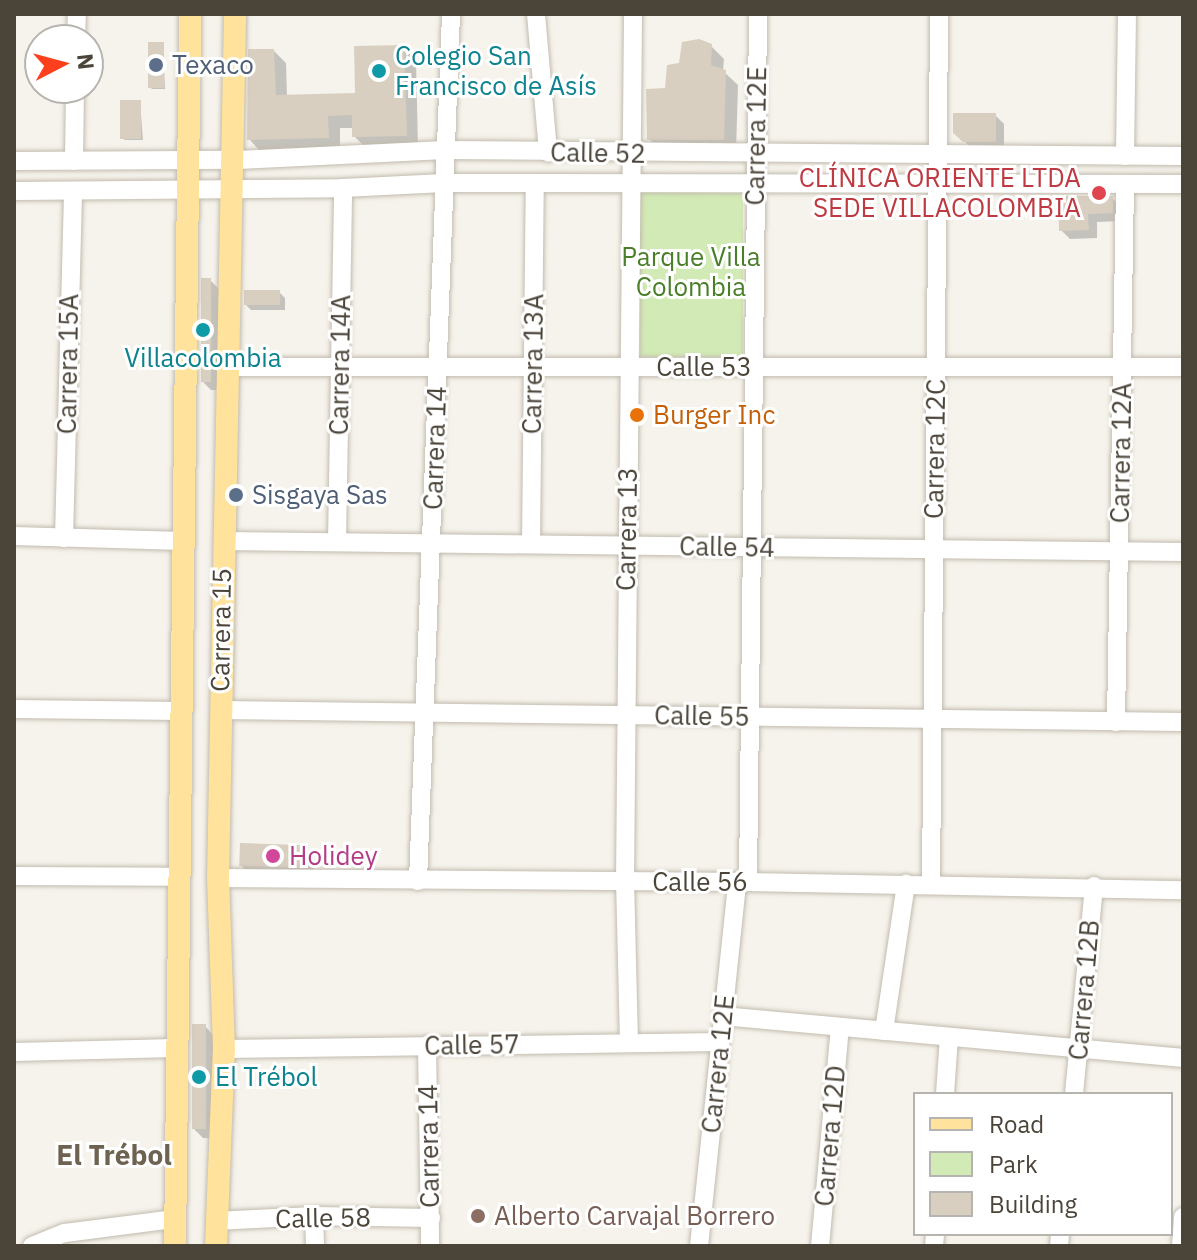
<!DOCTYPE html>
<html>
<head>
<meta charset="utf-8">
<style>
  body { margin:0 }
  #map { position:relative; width:1197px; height:1260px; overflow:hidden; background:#f6f3ec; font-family:"IBM Plex Sans",sans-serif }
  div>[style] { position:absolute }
  .green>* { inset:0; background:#d2eab5; transform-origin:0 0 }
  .shadow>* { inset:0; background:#0003 }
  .building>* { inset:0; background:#d8cfc1; transform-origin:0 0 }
  .roads { filter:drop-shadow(0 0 2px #c2bbae) drop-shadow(0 0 2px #c2bbae) }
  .minor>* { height:18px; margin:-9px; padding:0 9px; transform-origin:9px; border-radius:9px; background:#fff }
  .major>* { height:22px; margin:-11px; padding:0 11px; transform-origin:11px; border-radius:11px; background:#ffe39c }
  .dots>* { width:22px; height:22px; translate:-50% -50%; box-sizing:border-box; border:4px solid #fff; border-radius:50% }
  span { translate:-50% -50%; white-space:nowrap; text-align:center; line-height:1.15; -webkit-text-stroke:6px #fff; paint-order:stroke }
  .culture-label { font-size:26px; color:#0d838f }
  .left { translate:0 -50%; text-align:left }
  .service-label { font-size:26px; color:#4e5e75 }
  .street-label { font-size:26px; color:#4b4439 }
  .health-label { font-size:26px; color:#be3a42 }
  .right { translate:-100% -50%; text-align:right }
  .park-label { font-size:26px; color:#4a7f2a }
  .food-label { font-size:26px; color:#c56008 }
  .hotel-label { font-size:26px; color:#b23c85 }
  .education-label { font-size:26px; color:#785e54 }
  .neighbourhood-label { font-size:28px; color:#6e6250; font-weight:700 }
  .frame { position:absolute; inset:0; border:16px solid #4b4439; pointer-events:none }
  .legend { position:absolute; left:913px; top:1092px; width:260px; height:144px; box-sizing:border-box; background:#fff; border:2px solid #b7b4b0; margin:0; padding:10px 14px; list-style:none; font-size:24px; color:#4b4439 }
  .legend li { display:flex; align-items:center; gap:16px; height:40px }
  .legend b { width:40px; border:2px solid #b7b4b0 }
  .north { position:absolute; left:24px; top:24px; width:80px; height:80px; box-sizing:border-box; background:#fff; border:2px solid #b7b4b0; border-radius:50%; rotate:84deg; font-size:22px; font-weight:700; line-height:32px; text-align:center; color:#4b4439 }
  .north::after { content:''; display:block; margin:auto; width:28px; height:36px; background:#fc3f1d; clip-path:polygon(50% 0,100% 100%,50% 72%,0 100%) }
</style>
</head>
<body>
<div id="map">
  <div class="green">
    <div style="left:743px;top:190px;width:167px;height:103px;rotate:90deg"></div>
  </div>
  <div class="shadow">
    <div style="clip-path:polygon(163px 44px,165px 89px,152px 89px,150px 87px)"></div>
    <div style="clip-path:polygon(711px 46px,724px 59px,723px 71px,738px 85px,736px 152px,662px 151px,649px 139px,667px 90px,681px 65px)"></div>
    <div style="clip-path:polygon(403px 47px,416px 59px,418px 148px,367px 149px,354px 136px,354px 128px,340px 128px,340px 150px,261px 152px,249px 139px,274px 51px,286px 63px,287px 97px,357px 95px)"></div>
    <div style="clip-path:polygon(140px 102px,143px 140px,125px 140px,122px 138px)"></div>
    <div style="clip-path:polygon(995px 115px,1004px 124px,1004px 151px,974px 151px,955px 132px)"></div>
    <div style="clip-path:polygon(1112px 198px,1121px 207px,1121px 221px,1097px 222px,1097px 238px,1070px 239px,1061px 230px)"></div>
    <div style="clip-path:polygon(210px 280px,219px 289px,218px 390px,211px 390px,202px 381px)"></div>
    <div style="clip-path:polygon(279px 292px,285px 298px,285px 310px,251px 310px,245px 304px)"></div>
    <div style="clip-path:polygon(305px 847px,314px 856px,314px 875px,250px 875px,241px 865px)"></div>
    <div style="clip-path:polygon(205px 1026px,214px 1036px,214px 1138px,203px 1138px,194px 1129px)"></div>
  </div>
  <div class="building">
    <div style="clip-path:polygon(699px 39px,712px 44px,711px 65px,726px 70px,724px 140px,647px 140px,646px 89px,665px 88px,667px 65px,679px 63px,682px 42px)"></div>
    <div style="left:148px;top:42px;width:16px;height:46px"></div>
    <div style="clip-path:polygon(404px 45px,407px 136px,352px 137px,352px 115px,328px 116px,329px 138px,247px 140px,248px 49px,274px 49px,276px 95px,355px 93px,354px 46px)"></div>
    <div style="left:120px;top:100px;width:21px;height:39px"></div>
    <div style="clip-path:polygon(953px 113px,996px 113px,996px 142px,963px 142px,953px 133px)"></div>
    <div style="clip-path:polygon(1058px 196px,1113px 196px,1113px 213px,1088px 214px,1089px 230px,1059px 231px)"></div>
    <div style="left:201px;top:278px;width:10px;height:104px"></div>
    <div style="left:244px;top:290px;width:36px;height:15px"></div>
    <div style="left:240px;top:843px;width:66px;height:23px;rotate:2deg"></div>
    <div style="left:192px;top:1024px;width:14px;height:105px"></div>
  </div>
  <div class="roads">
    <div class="minor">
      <div style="left:536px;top:14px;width:139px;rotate:85deg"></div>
      <div style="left:76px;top:40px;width:26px;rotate:-88deg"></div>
      <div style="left:1125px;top:156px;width:142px;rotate:-89.2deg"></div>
      <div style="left:14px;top:161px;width:224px;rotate:-0.3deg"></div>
      <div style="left:238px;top:160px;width:207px;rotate:-2.8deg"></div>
      <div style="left:445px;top:150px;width:738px;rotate:0.47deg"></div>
      <div style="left:74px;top:161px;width:73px;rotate:-89.2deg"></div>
      <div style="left:14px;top:191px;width:329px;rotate:-0.5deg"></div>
      <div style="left:343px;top:188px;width:101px;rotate:-2.8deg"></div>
      <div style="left:444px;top:183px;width:739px;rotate:0.08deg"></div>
      <div style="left:225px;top:367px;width:958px"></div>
      <div style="left:14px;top:536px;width:168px;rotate:1.7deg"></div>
      <div style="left:64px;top:538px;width:347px;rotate:-88.5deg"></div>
      <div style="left:223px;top:541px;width:960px;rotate:0.66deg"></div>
      <div style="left:337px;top:542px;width:354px;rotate:-89deg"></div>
      <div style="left:531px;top:544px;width:361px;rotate:-89.4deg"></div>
      <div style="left:14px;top:709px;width:166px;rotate:0.7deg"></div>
      <div style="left:220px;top:710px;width:963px;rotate:0.71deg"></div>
      <div style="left:1116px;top:722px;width:538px;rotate:-89.04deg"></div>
      <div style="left:14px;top:876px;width:164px;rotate:0.3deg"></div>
      <div style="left:218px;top:878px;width:530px;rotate:0.43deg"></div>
      <div style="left:748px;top:882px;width:435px;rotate:1.1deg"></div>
      <div style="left:418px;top:881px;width:868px;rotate:-87.82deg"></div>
      <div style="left:748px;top:882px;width:868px;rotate:-89.34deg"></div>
      <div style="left:931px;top:884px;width:870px;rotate:-89.47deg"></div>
      <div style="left:723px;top:1016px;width:462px;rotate:5.2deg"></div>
      <div style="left:884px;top:1031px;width:149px;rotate:-81.5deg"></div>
      <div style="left:629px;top:1043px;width:161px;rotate:-91.4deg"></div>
      <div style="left:625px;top:882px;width:868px;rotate:-89.47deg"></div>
      <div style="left:427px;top:1045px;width:201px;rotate:89.1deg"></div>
      <div style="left:224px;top:1049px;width:495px;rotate:-0.8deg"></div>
      <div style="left:14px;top:1052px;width:161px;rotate:-1.4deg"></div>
      <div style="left:945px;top:1094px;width:57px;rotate:-86deg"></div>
      <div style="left:1074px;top:1094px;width:209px;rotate:-84.5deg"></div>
      <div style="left:314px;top:1216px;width:30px;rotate:88deg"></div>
      <div style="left:215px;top:1221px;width:99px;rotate:-2.9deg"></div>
      <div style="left:314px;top:1216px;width:117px;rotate:1deg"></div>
      <div style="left:32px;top:1246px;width:35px;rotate:-22deg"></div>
      <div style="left:65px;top:1233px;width:111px;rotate:-7.3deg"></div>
      <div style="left:699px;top:1246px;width:366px;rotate:-84deg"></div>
      <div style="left:820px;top:1246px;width:220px;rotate:-84.8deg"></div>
      <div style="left:934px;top:1246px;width:12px;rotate:-85deg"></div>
      <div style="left:1059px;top:1246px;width:12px;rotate:-85deg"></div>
      <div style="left:1181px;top:1246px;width:29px;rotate:-86deg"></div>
    </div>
    <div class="major">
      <div style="left:175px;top:1246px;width:1232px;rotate:-89.3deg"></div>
      <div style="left:216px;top:1246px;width:197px;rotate:-87.7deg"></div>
      <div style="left:224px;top:1049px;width:171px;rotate:-92deg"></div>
      <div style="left:218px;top:878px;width:864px;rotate:-88.87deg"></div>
    </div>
  </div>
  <div class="dots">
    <div style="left:156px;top:65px;background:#5c6f8a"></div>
    <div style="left:379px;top:71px;background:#0f9aa8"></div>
    <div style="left:1099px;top:193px;background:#e0444e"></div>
    <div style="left:203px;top:330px;background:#0f9aa8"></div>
    <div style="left:637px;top:415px;background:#e8710a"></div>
    <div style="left:236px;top:495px;background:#5c6f8a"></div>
    <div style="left:273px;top:856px;background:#d1479c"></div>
    <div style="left:199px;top:1077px;background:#0f9aa8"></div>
    <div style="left:478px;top:1216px;background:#8d6e63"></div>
  </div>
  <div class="culture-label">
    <span class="left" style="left:395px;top:71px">Colegio San<br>Francisco de Asís</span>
    <span style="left:203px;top:358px">Villacolombia</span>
    <span class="left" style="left:215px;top:1077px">El Trébol</span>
  </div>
  <div class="service-label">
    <span class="left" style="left:172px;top:65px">Texaco</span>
    <span class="left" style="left:252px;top:495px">Sisgaya Sas</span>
  </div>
  <div class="street-label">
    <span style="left:756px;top:136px;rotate:-89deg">Carrera 12E</span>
    <span style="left:598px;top:153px;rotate:1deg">Calle 52</span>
    <span style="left:68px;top:364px;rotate:-89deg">Carrera 15A</span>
    <span style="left:533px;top:364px;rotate:-89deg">Carrera 13A</span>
    <span style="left:340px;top:365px;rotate:-89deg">Carrera 14A</span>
    <span style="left:704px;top:367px">Calle 53</span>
    <span style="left:435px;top:448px;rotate:-88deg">Carrera 14</span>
    <span style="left:935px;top:449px;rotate:-89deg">Carrera 12C</span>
    <span style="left:1121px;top:453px;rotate:-89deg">Carrera 12A</span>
    <span style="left:627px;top:529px;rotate:-89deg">Carrera 13</span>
    <span style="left:727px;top:547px;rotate:1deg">Calle 54</span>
    <span style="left:221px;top:630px;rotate:-89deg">Carrera 15</span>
    <span style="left:702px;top:716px;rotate:1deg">Calle 55</span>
    <span style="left:700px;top:882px">Calle 56</span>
    <span style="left:1084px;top:990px;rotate:-85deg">Carrera 12B</span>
    <span style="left:472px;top:1045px;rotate:-1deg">Calle 57</span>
    <span style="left:718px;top:1064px;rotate:-84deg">Carrera 12E</span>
    <span style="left:830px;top:1136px;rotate:-85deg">Carrera 12D</span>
    <span style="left:429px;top:1146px;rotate:-91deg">Carrera 14</span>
    <span style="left:323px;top:1218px;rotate:-1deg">Calle 58</span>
  </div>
  <div class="health-label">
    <span class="right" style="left:1081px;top:193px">CLÍNICA ORIENTE LTDA<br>SEDE VILLACOLOMBIA</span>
  </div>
  <div class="park-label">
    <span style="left:691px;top:272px">Parque Villa<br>Colombia</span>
  </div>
  <div class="food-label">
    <span class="left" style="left:653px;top:415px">Burger Inc</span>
  </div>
  <div class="hotel-label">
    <span class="left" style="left:289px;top:856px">Holidey</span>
  </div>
  <div class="education-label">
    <span class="left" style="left:494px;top:1216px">Alberto Carvajal Borrero</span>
  </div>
  <div class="neighbourhood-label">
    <span style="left:114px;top:1155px">El Trébol</span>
  </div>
  <div class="frame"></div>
  <ul class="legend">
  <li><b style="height:10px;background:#ffe39c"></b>Road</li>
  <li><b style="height:22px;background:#d2eab5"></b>Park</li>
  <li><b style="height:22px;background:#d8cfc1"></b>Building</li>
  </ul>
  <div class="north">N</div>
</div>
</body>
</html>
